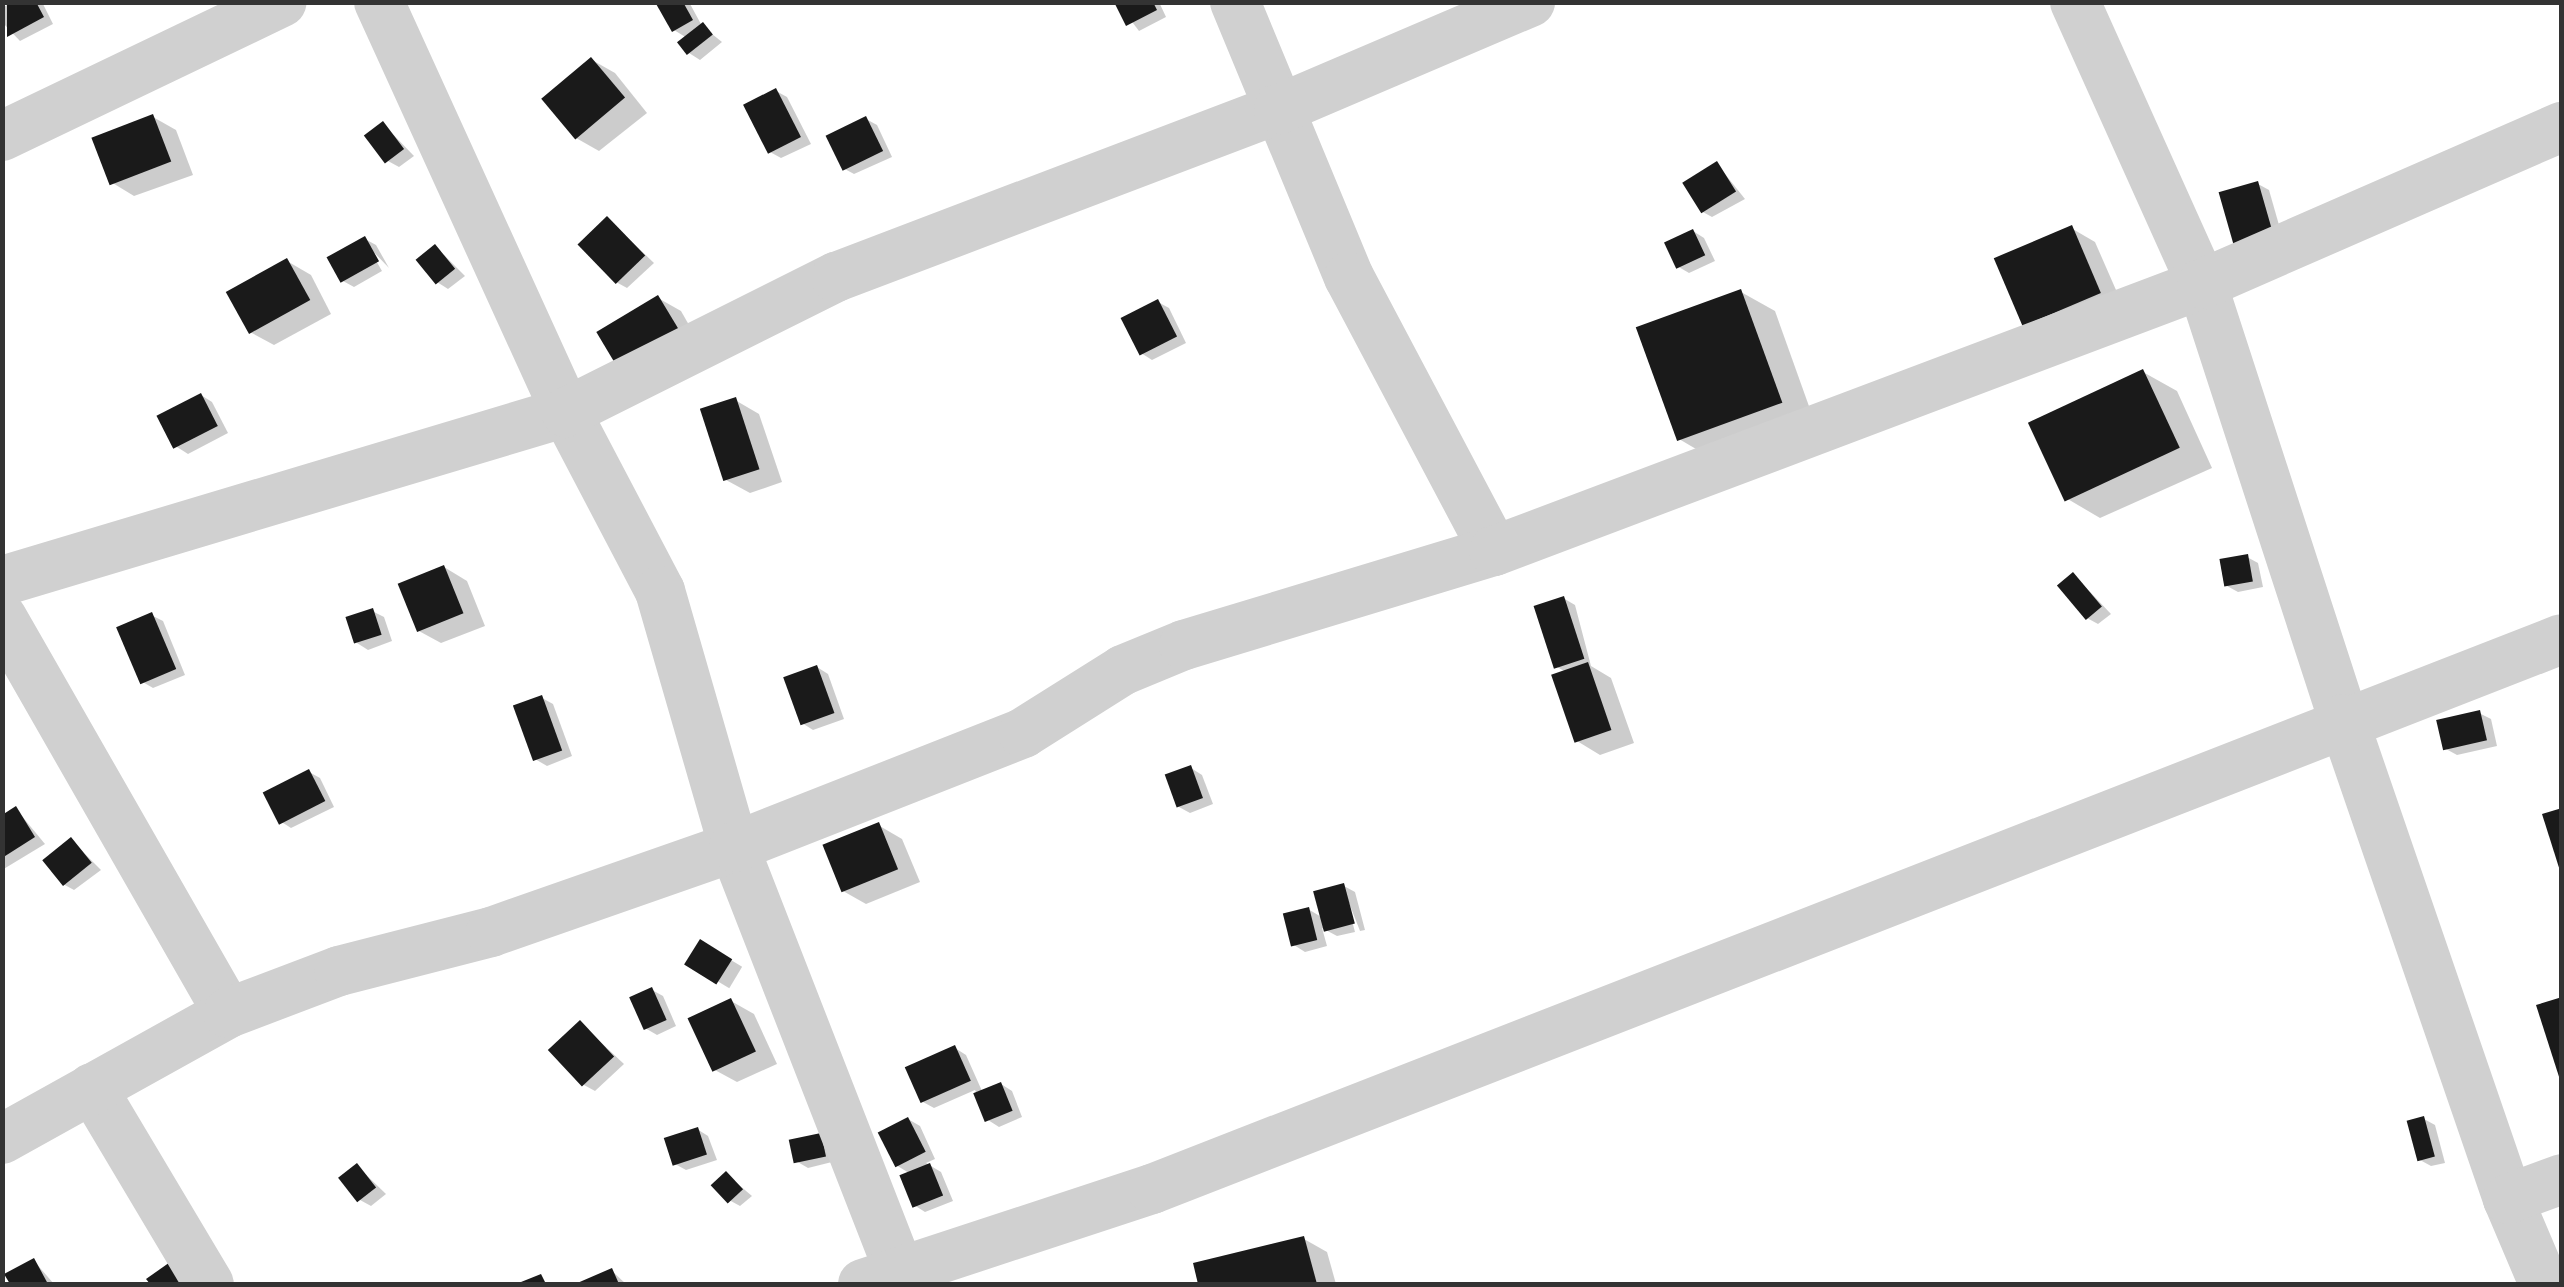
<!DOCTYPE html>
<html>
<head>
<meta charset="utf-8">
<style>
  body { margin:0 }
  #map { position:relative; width:2564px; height:1287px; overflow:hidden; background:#fff; font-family:Mulish,sans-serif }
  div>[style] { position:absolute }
  .shadow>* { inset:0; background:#0003; transform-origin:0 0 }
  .building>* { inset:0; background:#1a1a1a; transform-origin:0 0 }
  .street>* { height:50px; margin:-25px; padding:0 25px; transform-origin:25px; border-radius:25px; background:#d0d0d0 }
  span { translate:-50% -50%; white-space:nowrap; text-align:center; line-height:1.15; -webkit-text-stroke:10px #fff; paint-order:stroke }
  .frame { position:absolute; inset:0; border:5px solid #333; pointer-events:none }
</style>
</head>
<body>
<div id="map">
  <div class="shadow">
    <div style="clip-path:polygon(12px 2px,42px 2px,53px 24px,20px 41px,2px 22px,2px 8px)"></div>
    <div style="clip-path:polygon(658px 2px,689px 2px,702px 26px,722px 42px,700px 60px,689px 53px,687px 38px,674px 30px)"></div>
    <div style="clip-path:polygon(1117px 2px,1159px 2px,1166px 17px,1139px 31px)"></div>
    <div style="clip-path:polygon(592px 60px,615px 73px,647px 113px,599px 151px,576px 138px)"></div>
    <div style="clip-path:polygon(776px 91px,787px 97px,811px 144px,781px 158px,770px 152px)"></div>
    <div style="clip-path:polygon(153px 117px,176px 130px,193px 175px,134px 196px,111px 182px)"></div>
    <div style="clip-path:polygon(866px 119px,877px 125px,892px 157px,854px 174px,843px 168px)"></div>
    <div style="clip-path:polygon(383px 124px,414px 156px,399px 167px,388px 161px)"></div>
    <div style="clip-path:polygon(1717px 164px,1745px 199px,1712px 217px,1701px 211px)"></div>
    <div style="clip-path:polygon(2258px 184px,2269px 190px,2283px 239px,2246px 249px)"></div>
    <div style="clip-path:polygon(608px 219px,654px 263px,627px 288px,616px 282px)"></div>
    <div style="clip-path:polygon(2071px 228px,2095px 242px,2123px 306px,2025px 324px)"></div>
    <div style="clip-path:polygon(1693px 231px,1704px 238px,1715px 261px,1689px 273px,1677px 266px)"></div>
    <div style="clip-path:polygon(365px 239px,376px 245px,389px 268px,367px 245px,382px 271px,354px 287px,343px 281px)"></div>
    <div style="clip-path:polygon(436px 247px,465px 276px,448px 289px,437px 282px)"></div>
    <div style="clip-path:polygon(287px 261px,311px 275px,331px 314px,274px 345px,250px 332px)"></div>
    <div style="clip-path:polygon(1741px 292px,1775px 311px,1815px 423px,1713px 459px,1679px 439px)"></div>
    <div style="clip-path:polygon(658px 298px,681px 311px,701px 346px,644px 380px)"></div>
    <div style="clip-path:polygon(1158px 302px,1169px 308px,1186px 343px,1152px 360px,1141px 353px)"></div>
    <div style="clip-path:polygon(2143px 372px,2177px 391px,2212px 468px,2100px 518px,2066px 498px)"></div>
    <div style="clip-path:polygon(201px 395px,212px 402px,228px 433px,188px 454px,177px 447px)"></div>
    <div style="clip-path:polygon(735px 400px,759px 414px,782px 482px,750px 493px,726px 480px)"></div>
    <div style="clip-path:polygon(2247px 557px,2258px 563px,2263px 587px,2238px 592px,2227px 586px)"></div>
    <div style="clip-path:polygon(444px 567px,467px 581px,485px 626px,441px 643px,417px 630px)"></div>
    <div style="clip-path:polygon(2074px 575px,2111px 614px,2098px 624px,2087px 618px)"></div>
    <div style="clip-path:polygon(1563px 598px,1575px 605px,1591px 666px,1611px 678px,1634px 743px,1600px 755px,1577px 741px,1566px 672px,1557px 667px)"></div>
    <div style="clip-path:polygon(372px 611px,384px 617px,392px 641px,368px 650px,357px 643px)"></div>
    <div style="clip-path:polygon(151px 615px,163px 621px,185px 675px,153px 688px,141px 681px)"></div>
    <div style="clip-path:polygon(817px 667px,828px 674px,844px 719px,813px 730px,802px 723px)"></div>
    <div style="clip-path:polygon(542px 698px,553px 704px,572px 756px,547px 766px,535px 759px)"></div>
    <div style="clip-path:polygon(2479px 713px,2491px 719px,2497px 746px,2457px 755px,2446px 749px)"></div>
    <div style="clip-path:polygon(1191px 768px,1202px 775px,1213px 804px,1190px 813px,1179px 807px)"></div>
    <div style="clip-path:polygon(309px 772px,320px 778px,334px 807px,291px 828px,280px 821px)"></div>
    <div style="clip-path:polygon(16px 809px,45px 844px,2px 870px,2px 818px)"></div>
    <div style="clip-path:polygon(878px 825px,902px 839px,920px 882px,866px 904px,843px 891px)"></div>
    <div style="clip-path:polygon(71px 840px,101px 870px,74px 890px,63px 884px)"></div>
    <div style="clip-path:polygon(1344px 886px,1355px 892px,1365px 930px,1360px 931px,1344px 890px,1355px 932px,1337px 936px,1322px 928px,1327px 946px,1305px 952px,1294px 945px,1308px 909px,1323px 918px)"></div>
    <div style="left:701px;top:942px;width:48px;height:25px;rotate:31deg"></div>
    <div style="clip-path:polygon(652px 990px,663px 996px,676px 1026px,657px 1035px,645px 1028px)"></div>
    <div style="clip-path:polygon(731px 1001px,754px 1014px,777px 1064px,737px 1082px,713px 1069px)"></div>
    <div style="clip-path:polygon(580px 1023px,624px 1064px,595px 1091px,584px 1085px)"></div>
    <div style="clip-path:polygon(955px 1048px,966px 1055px,982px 1091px,1001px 1084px,1012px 1091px,1022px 1117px,999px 1127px,988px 1120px,975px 1090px,934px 1108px,923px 1102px)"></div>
    <div style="clip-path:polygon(908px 1119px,920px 1126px,935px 1159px,926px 1163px,941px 1172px,953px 1201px,925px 1212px,914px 1205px,909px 1173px,896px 1165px)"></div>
    <div style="clip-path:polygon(2424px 1119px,2435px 1125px,2445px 1163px,2431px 1166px,2420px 1160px)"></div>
    <div style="clip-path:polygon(697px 1129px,708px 1136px,717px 1160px,686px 1170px,675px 1164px)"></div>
    <div style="clip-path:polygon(821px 1136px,836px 1161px,808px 1168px,796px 1161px)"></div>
    <div style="clip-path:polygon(357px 1166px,386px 1194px,371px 1206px,360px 1200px)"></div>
    <div style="clip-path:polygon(726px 1174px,752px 1196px,740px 1206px,729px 1200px)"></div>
    <div style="clip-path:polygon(1304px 1239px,1327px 1252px,1336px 1284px,1201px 1284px,1196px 1265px)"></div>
    <div style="clip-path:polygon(34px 1261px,54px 1284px,13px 1284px,8px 1275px)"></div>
    <div style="clip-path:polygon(612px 1271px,626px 1284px,582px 1284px)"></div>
  </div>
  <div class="building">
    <div style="clip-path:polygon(7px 2px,36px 2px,44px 17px,7px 37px)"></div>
    <div style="clip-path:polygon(655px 2px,683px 2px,693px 20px,672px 32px)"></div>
    <div style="clip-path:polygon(1114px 2px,1153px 2px,1157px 10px,1126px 26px)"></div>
    <div style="left:703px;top:22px;width:16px;height:33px;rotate:52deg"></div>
    <div style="left:591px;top:57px;width:53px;height:65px;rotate:50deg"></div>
    <div style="left:776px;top:88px;width:55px;height:37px;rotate:63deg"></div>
    <div style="left:153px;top:114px;width:51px;height:66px;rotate:69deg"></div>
    <div style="left:866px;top:116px;width:39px;height:45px;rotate:64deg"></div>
    <div style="left:383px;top:121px;width:35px;height:24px;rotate:53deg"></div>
    <div style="left:1717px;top:161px;width:36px;height:41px;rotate:58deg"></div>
    <div style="left:2258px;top:181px;width:54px;height:41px;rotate:74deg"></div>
    <div style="left:607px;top:216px;width:55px;height:41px;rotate:46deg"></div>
    <div style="left:2072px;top:225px;width:74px;height:85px;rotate:67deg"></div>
    <div style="left:1693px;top:229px;width:29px;height:32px;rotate:65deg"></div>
    <div style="left:365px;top:236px;width:29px;height:44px;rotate:61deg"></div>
    <div style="left:435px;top:244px;width:32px;height:25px;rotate:51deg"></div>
    <div style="left:287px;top:258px;width:48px;height:70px;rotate:61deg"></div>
    <div style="left:1741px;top:289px;width:121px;height:112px;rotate:70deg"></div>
    <div style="left:658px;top:295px;width:43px;height:72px;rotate:59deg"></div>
    <div style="left:1158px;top:299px;width:42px;height:42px;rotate:63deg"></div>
    <div style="left:2143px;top:369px;width:87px;height:127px;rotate:65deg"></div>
    <div style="left:201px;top:393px;width:37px;height:50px;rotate:63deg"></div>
    <div style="left:736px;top:397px;width:76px;height:38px;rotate:72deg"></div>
    <div style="left:2248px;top:554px;width:28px;height:29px;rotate:80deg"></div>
    <div style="left:444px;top:565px;width:52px;height:50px;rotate:68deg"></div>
    <div style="left:2073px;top:572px;width:45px;height:21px;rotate:50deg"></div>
    <div style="left:1564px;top:596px;width:66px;height:32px;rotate:72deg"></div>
    <div style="left:373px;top:608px;width:28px;height:29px;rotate:72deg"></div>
    <div style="left:152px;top:612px;width:62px;height:39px;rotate:67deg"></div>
    <div style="left:1588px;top:662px;width:72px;height:39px;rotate:71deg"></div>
    <div style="left:817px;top:665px;width:51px;height:36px;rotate:70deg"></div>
    <div style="left:542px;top:695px;width:59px;height:31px;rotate:70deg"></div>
    <div style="left:2480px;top:710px;width:31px;height:45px;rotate:77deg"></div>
    <div style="left:1191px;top:765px;width:35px;height:28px;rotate:70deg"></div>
    <div style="left:309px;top:769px;width:36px;height:52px;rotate:63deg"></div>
    <div style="clip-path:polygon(16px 806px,35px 837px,2px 858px,2px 815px)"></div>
    <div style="clip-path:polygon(2562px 808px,2562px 874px,2561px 874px,2542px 814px)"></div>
    <div style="left:879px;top:822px;width:51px;height:61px;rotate:68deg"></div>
    <div style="left:71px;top:837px;width:33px;height:37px;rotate:51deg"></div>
    <div style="left:1344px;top:883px;width:42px;height:32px;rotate:75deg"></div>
    <div style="left:1309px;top:907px;width:34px;height:27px;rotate:76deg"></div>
    <div style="left:700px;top:939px;width:38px;height:30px;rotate:32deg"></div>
    <div style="left:652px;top:987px;width:36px;height:25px;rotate:66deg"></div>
    <div style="clip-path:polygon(2562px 997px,2562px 1083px,2561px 1083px,2536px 1005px)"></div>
    <div style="left:731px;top:998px;width:59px;height:48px;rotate:65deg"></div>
    <div style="left:580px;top:1020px;width:50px;height:44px;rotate:47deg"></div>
    <div style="left:955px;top:1045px;width:39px;height:55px;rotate:66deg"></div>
    <div style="left:1001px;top:1082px;width:31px;height:30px;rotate:68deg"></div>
    <div style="left:2424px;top:1116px;width:42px;height:18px;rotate:75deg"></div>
    <div style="left:908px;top:1117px;width:39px;height:34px;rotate:63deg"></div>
    <div style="left:698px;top:1127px;width:29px;height:36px;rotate:72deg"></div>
    <div style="left:821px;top:1133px;width:24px;height:33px;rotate:78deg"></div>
    <div style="left:357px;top:1163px;width:31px;height:24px;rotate:52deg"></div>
    <div style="left:930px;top:1163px;width:35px;height:33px;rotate:68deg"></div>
    <div style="left:726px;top:1171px;width:25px;height:21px;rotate:47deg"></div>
    <div style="clip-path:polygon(1304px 1236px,1317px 1284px,1198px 1284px,1193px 1263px)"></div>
    <div style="clip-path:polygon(34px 1258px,48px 1284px,10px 1284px,4px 1274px)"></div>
    <div style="clip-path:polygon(173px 1260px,191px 1284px,150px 1284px,146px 1279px)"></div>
    <div style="clip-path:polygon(612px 1268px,619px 1284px,575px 1284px)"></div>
    <div style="clip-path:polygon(541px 1274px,546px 1284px,516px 1284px)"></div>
  </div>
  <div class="street">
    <div style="left:379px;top:2px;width:451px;rotate:65.5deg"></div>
    <div style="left:566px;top:412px;width:202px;rotate:62.3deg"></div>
    <div style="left:660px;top:591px;width:266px;rotate:73.9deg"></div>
    <div style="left:734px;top:847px;width:454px;rotate:68.7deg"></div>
    <div style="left:1235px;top:2px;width:298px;rotate:67.5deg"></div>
    <div style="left:1349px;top:277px;width:310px;rotate:62.1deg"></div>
    <div style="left:2075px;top:2px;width:309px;rotate:65.8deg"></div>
    <div style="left:2202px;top:284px;width:457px;rotate:72deg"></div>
    <div style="left:2343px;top:719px;width:508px;rotate:71.03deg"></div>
    <div style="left:2508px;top:1199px;width:92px;rotate:67deg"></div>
    <div style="left:2px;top:136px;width:310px;rotate:-25.6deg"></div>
    <div style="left:2px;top:581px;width:589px;rotate:-16.68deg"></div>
    <div style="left:566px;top:412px;width:302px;rotate:-26.6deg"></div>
    <div style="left:836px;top:277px;width:474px;rotate:-20.8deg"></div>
    <div style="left:1279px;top:109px;width:273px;rotate:-23.1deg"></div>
    <div style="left:2px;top:618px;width:455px;rotate:60.2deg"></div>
    <div style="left:92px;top:1088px;width:228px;rotate:59.2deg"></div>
    <div style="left:2px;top:1139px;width:259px;rotate:-29.1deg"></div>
    <div style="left:228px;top:1013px;width:119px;rotate:-20.7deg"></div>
    <div style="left:339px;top:971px;width:157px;rotate:-14.4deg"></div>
    <div style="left:491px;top:932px;width:257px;rotate:-19.3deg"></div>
    <div style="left:734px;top:847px;width:311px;rotate:-21.5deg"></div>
    <div style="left:1023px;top:733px;width:118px;rotate:-32.2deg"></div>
    <div style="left:1123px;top:670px;width:66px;rotate:-22.3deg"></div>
    <div style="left:1184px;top:645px;width:324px;rotate:-16.9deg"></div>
    <div style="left:1494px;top:551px;width:757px;rotate:-20.66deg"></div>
    <div style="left:2202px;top:284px;width:393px;rotate:-23.6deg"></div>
    <div style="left:2508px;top:1199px;width:58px;rotate:-20.3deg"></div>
    <div style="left:863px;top:1284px;width:304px;rotate:-18.2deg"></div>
    <div style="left:1152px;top:1189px;width:1513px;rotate:-21.31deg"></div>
  </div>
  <div class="frame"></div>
</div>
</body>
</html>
